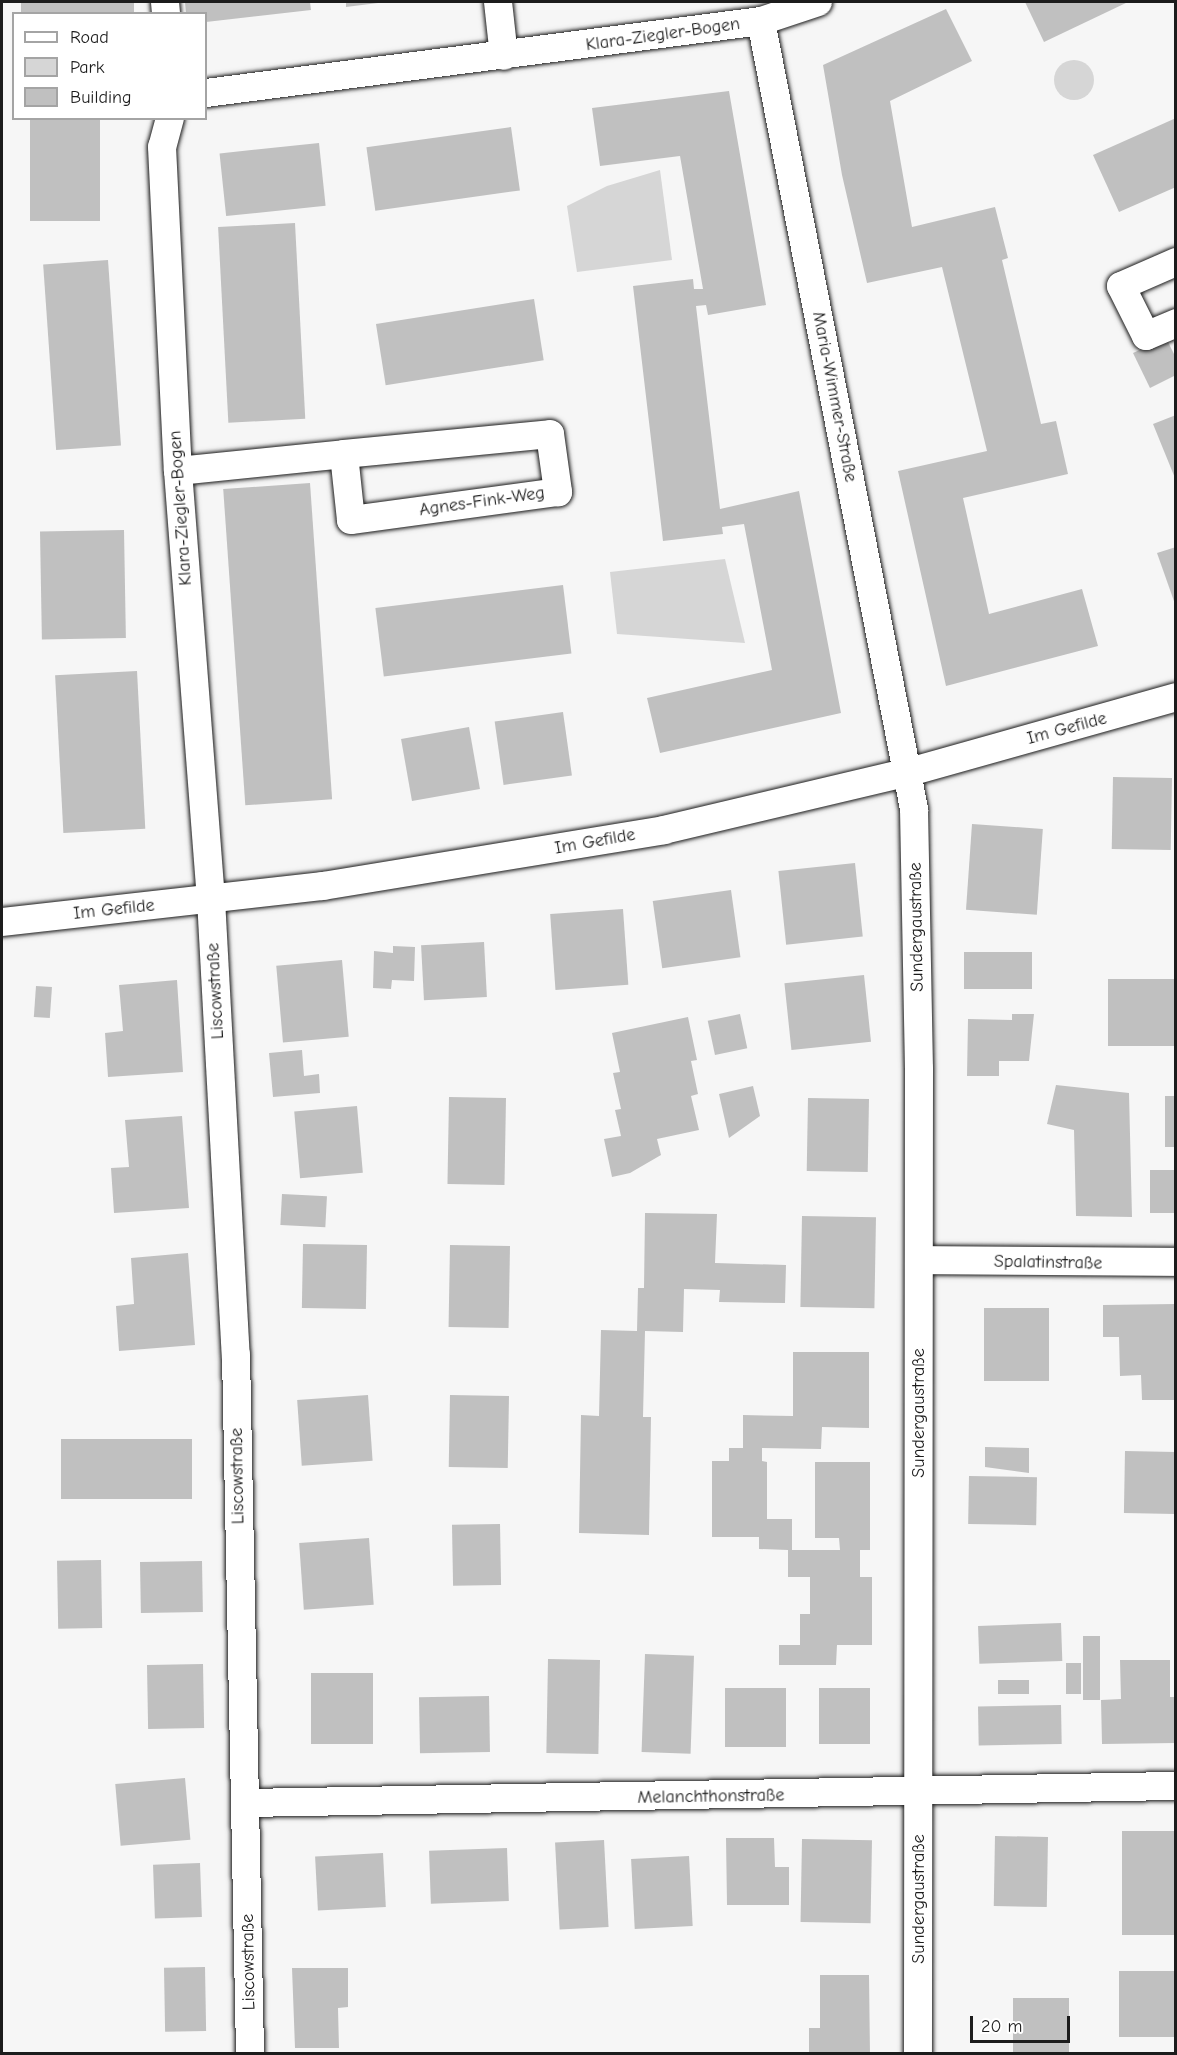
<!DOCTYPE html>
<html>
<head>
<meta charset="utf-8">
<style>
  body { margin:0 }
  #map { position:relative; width:1177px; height:2055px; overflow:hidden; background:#f6f6f6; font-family:"Comic Neue",sans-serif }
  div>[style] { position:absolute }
  .green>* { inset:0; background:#d6d6d6 }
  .round { border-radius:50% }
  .building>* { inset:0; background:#c0c0c0; transform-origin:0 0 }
  .roads { filter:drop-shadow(0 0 2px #1c1c1c) drop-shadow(0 0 2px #1c1c1c) }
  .street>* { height:28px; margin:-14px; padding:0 14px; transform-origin:14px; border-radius:14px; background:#fff }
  span { translate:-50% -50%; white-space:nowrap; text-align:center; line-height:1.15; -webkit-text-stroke:5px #fff; paint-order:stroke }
  .street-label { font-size:18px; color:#1c1c1c }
  .frame { position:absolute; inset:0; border:3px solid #1c1c1c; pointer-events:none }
  .legend { position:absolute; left:12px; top:12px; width:195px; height:108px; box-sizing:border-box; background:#fff; border:2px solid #a4a4a4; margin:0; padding:8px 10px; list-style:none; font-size:18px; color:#1c1c1c }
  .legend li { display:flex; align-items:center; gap:12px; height:30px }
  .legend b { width:30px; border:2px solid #a4a4a4 }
  .scale { position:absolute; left:970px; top:2016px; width:100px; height:27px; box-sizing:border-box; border:3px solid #1c1c1c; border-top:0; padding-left:8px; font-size:18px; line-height:21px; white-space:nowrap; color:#1c1c1c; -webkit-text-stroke:4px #fff; paint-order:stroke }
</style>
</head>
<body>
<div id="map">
  <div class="green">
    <div class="round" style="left:1054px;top:60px;width:40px;height:40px"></div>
    <div style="clip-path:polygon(660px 170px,672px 260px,577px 272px,567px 206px,607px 186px)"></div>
    <div style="clip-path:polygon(725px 559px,745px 643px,617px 634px,610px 572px)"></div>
  </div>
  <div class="building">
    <div style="left:21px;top:2px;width:113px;height:12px"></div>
    <div style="clip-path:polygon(185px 2px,310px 2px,311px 10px,206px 22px,206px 14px,186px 14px)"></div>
    <div style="clip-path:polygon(346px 2px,378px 2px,378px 3px,346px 7px)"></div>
    <div style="clip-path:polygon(1025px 2px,1128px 2px,1044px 42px)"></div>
    <div style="clip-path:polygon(946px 9px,972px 61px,890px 101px,912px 227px,995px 207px,1008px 258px,1002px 260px,1041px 424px,1056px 421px,1068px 474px,963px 498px,989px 614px,1082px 589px,1098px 646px,946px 686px,898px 471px,987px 451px,942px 267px,867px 283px,842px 175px,823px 65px)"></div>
    <div style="clip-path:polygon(729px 91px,766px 305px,708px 315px,706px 305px,696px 306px,720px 509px,799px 491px,841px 713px,660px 753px,647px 698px,772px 670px,744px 524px,722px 527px,723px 534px,663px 541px,633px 286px,693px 279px,694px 289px,703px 289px,680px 156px,600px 166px,592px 108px)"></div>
    <div style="left:30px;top:118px;width:70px;height:103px"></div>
    <div style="clip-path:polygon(1176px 118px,1176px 187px,1119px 212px,1093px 155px)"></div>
    <div style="left:511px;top:127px;width:64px;height:146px;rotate:82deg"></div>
    <div style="left:319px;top:143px;width:63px;height:100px;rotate:84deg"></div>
    <div style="left:295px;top:223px;width:196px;height:77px;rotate:87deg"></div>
    <div style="left:108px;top:260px;width:186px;height:65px;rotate:86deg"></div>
    <div style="left:534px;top:299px;width:62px;height:160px;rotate:81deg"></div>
    <div style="clip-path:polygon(1166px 338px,1176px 358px,1176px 375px,1150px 388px,1133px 353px)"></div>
    <div style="clip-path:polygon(1176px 415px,1176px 478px,1175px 478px,1153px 424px)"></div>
    <div style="left:310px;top:483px;width:317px;height:87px;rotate:86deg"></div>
    <div style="left:124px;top:530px;width:108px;height:84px;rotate:89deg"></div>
    <div style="clip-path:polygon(1176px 547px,1176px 604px,1175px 604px,1157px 553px)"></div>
    <div style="left:563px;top:585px;width:69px;height:189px;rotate:83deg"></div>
    <div style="left:137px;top:671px;width:158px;height:82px;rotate:87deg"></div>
    <div style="left:563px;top:712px;width:64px;height:69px;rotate:82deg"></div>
    <div style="left:469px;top:727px;width:63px;height:69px;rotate:80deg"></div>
    <div style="left:1113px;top:777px;width:59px;height:72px;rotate:1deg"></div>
    <div style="left:972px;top:824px;width:71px;height:86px;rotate:4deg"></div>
    <div style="left:855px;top:863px;width:74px;height:77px;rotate:84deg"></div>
    <div style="left:731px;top:890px;width:68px;height:79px;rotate:82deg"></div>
    <div style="left:623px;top:909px;width:76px;height:73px;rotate:86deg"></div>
    <div style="left:484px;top:942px;width:55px;height:63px;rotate:87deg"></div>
    <div style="clip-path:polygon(393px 946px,415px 947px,414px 981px,392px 980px,391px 989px,373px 988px,374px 951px,393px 953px)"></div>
    <div style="left:964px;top:952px;width:68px;height:37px"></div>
    <div style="left:342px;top:960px;width:77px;height:66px;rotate:85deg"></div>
    <div style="left:864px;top:975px;width:67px;height:80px;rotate:84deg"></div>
    <div style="left:1108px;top:979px;width:68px;height:67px"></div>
    <div style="clip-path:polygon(177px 980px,183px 1072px,108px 1077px,105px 1033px,123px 1031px,119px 985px)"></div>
    <div style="left:36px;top:986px;width:16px;height:31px;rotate:4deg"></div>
    <div style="left:740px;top:1014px;width:35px;height:33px;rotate:78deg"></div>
    <div style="clip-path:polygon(1012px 1014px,1034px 1014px,1029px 1061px,999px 1061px,999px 1076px,967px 1076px,968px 1019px,1012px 1020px)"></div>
    <div style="clip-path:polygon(688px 1017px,697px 1060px,691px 1061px,698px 1094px,691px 1096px,699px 1130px,657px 1139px,661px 1155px,630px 1173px,612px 1177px,604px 1139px,621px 1136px,615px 1110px,621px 1109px,613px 1073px,620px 1072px,612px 1033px)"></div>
    <div style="clip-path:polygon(302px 1050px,304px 1076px,319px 1074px,320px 1093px,273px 1097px,269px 1053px)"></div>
    <div style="clip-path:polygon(1056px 1085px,1129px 1093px,1132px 1217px,1076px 1216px,1074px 1130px,1047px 1124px)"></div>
    <div style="clip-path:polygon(753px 1086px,760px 1116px,729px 1138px,719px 1094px)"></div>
    <div style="left:1165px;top:1096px;width:11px;height:51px"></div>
    <div style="left:449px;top:1097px;width:57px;height:87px;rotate:1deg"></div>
    <div style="left:808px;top:1098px;width:61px;height:73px;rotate:1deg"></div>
    <div style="left:357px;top:1106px;width:67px;height:63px;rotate:85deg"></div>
    <div style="clip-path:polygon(182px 1116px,189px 1208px,114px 1213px,111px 1168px,129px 1167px,125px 1120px)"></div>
    <div style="left:1150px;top:1170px;width:26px;height:43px"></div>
    <div style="left:282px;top:1194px;width:45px;height:31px;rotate:3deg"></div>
    <div style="clip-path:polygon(645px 1213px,717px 1214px,715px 1263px,786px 1265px,785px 1303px,719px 1302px,720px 1290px,684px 1289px,683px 1332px,645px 1331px,643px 1417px,651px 1417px,649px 1535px,579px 1533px,581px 1415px,599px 1416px,601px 1330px,637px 1331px,638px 1288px,644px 1288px)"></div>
    <div style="left:802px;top:1216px;width:74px;height:91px;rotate:1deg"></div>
    <div style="left:303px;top:1244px;width:64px;height:64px;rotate:1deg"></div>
    <div style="left:450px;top:1245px;width:60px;height:82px;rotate:1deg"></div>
    <div style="clip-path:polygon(188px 1253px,195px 1345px,119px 1351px,116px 1306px,134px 1304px,131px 1258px)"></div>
    <div style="clip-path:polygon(1175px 1304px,1176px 1400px,1142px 1400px,1141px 1375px,1120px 1376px,1119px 1337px,1103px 1337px,1103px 1305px)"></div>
    <div style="left:984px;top:1308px;width:65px;height:73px"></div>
    <div style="clip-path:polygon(793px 1352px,869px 1352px,869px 1428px,822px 1427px,821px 1449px,762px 1448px,762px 1461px,767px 1462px,767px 1519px,792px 1519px,792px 1550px,840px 1550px,839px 1538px,815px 1538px,815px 1462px,870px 1462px,870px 1550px,860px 1550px,860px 1577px,872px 1577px,872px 1645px,837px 1645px,836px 1665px,779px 1665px,779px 1645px,800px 1645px,800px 1614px,810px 1614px,810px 1577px,788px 1577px,788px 1550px,759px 1549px,759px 1537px,712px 1537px,712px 1461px,729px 1461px,729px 1448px,743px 1448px,743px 1415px,793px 1416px)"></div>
    <div style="left:368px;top:1395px;width:66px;height:71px;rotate:86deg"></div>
    <div style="left:450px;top:1395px;width:59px;height:72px;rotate:1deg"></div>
    <div style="left:192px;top:1439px;width:60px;height:131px;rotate:90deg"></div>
    <div style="clip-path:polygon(985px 1447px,1029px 1448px,1029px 1473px,985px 1467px)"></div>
    <div style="left:1125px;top:1451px;width:51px;height:62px;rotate:1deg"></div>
    <div style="left:969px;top:1476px;width:68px;height:48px;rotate:1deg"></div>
    <div style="left:500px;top:1524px;width:61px;height:48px;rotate:89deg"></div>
    <div style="left:369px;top:1538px;width:67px;height:70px;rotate:86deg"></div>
    <div style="left:101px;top:1560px;width:68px;height:44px;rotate:89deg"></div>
    <div style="left:202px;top:1561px;width:51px;height:62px;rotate:89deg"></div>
    <div style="left:1061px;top:1623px;width:38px;height:83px;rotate:88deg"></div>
    <div style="left:1083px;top:1636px;width:17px;height:64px"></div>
    <div style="left:645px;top:1654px;width:49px;height:98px;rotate:2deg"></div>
    <div style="left:548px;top:1659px;width:52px;height:94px;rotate:1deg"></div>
    <div style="clip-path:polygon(1120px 1660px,1170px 1660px,1170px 1697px,1176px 1697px,1176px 1743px,1102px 1744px,1101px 1700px,1121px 1699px)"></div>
    <div style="left:1081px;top:1663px;width:31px;height:15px;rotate:90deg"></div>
    <div style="left:203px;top:1664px;width:64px;height:56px;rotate:89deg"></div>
    <div style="left:311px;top:1673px;width:62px;height:71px"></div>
    <div style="left:1029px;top:1680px;width:14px;height:31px;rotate:90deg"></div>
    <div style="left:725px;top:1688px;width:61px;height:59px"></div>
    <div style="left:819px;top:1688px;width:51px;height:56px"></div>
    <div style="left:489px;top:1696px;width:56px;height:70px;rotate:89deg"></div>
    <div style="left:1061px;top:1705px;width:39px;height:83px;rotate:89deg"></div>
    <div style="left:185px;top:1778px;width:62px;height:70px;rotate:85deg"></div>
    <div style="left:1176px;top:1831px;width:104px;height:54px;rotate:90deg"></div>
    <div style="left:995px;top:1836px;width:53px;height:70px;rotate:1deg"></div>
    <div style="clip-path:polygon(726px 1838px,774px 1838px,775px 1867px,789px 1867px,789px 1905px,727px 1905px)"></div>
    <div style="left:802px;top:1839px;width:70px;height:83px;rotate:1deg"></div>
    <div style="left:604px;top:1840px;width:87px;height:49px;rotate:87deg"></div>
    <div style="left:507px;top:1848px;width:53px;height:78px;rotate:88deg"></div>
    <div style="left:383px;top:1853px;width:54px;height:68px;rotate:87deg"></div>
    <div style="left:689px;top:1856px;width:70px;height:58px;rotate:87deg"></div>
    <div style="left:200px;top:1863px;width:54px;height:47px;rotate:88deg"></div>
    <div style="left:205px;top:1967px;width:64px;height:41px;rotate:89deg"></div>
    <div style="clip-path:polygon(292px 1968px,348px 1968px,348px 2007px,338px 2008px,339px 2048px,295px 2048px)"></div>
    <div style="left:1119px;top:1971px;width:57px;height:66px"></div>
    <div style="clip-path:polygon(820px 1975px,869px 1975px,870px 2054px,809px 2054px,809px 2028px,820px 2028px)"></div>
    <div style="left:1013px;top:1998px;width:56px;height:56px"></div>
  </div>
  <div class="roads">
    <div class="street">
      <div style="left:165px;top:2px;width:12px;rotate:85deg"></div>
      <div style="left:498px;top:2px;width:54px;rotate:83.7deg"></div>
      <div style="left:761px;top:21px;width:803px;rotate:79.01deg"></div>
      <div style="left:914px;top:809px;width:260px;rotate:88.9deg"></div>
      <div style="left:919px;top:1069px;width:985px;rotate:90.06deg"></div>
      <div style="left:206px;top:93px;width:560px;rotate:-7.39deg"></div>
      <div style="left:761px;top:21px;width:60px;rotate:-18.4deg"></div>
      <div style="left:170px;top:118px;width:30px;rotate:105deg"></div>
      <div style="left:162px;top:147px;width:324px;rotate:87.2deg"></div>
      <div style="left:178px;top:471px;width:429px;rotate:85.6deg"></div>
      <div style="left:211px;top:899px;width:457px;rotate:86.9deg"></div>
      <div style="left:236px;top:1355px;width:699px;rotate:88.85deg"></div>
      <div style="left:1176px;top:262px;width:60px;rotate:156.4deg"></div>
      <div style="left:1121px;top:286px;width:56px;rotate:63.4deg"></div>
      <div style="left:1146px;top:336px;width:33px;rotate:-23deg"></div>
      <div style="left:178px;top:471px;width:167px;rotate:-5.8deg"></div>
      <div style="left:344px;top:454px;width:207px;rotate:-5.5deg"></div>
      <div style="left:550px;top:434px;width:59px;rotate:82.1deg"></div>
      <div style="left:558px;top:492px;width:209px;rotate:172.3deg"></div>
      <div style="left:351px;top:520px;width:66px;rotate:-96.1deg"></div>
      <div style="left:2px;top:922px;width:323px;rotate:-6.4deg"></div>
      <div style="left:323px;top:886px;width:346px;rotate:-9.3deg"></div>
      <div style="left:664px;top:830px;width:249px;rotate:-13.3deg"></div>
      <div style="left:906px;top:773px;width:280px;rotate:-15.7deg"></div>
      <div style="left:919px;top:1260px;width:257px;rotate:0.4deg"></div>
      <div style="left:246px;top:1803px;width:930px;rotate:-1.05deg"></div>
    </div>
  </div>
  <div class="street-label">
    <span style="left:663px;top:35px;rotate:-8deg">Klara-Ziegler-Bogen</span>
    <span style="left:834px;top:397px;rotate:79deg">Maria-Wimmer-Straße</span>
    <span style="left:482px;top:502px;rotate:-8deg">Agnes-Fink-Weg</span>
    <span style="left:181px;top:508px;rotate:-94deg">Klara-Ziegler-Bogen</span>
    <span style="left:1067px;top:729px;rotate:-15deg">Im Gefilde</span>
    <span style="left:595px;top:842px;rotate:-10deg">Im Gefilde</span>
    <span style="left:114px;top:910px;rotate:-6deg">Im Gefilde</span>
    <span style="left:917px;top:927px;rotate:-91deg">Sundergaustraße</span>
    <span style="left:216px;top:991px;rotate:-93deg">Liscowstraße</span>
    <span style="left:1048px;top:1263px;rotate:1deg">Spalatinstraße</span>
    <span style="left:919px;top:1413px;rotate:-90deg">Sundergaustraße</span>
    <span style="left:238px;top:1476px;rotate:-91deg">Liscowstraße</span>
    <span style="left:711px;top:1797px;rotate:-1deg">Melanchthonstraße</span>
    <span style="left:919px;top:1899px;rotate:-90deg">Sundergaustraße</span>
    <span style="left:249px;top:1962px;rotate:-91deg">Liscowstraße</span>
  </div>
  <div class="frame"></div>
  <ul class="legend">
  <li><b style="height:8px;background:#fff"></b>Road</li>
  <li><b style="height:16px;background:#d6d6d6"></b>Park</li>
  <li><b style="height:16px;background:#c0c0c0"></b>Building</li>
  </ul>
  <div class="scale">20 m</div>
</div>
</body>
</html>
